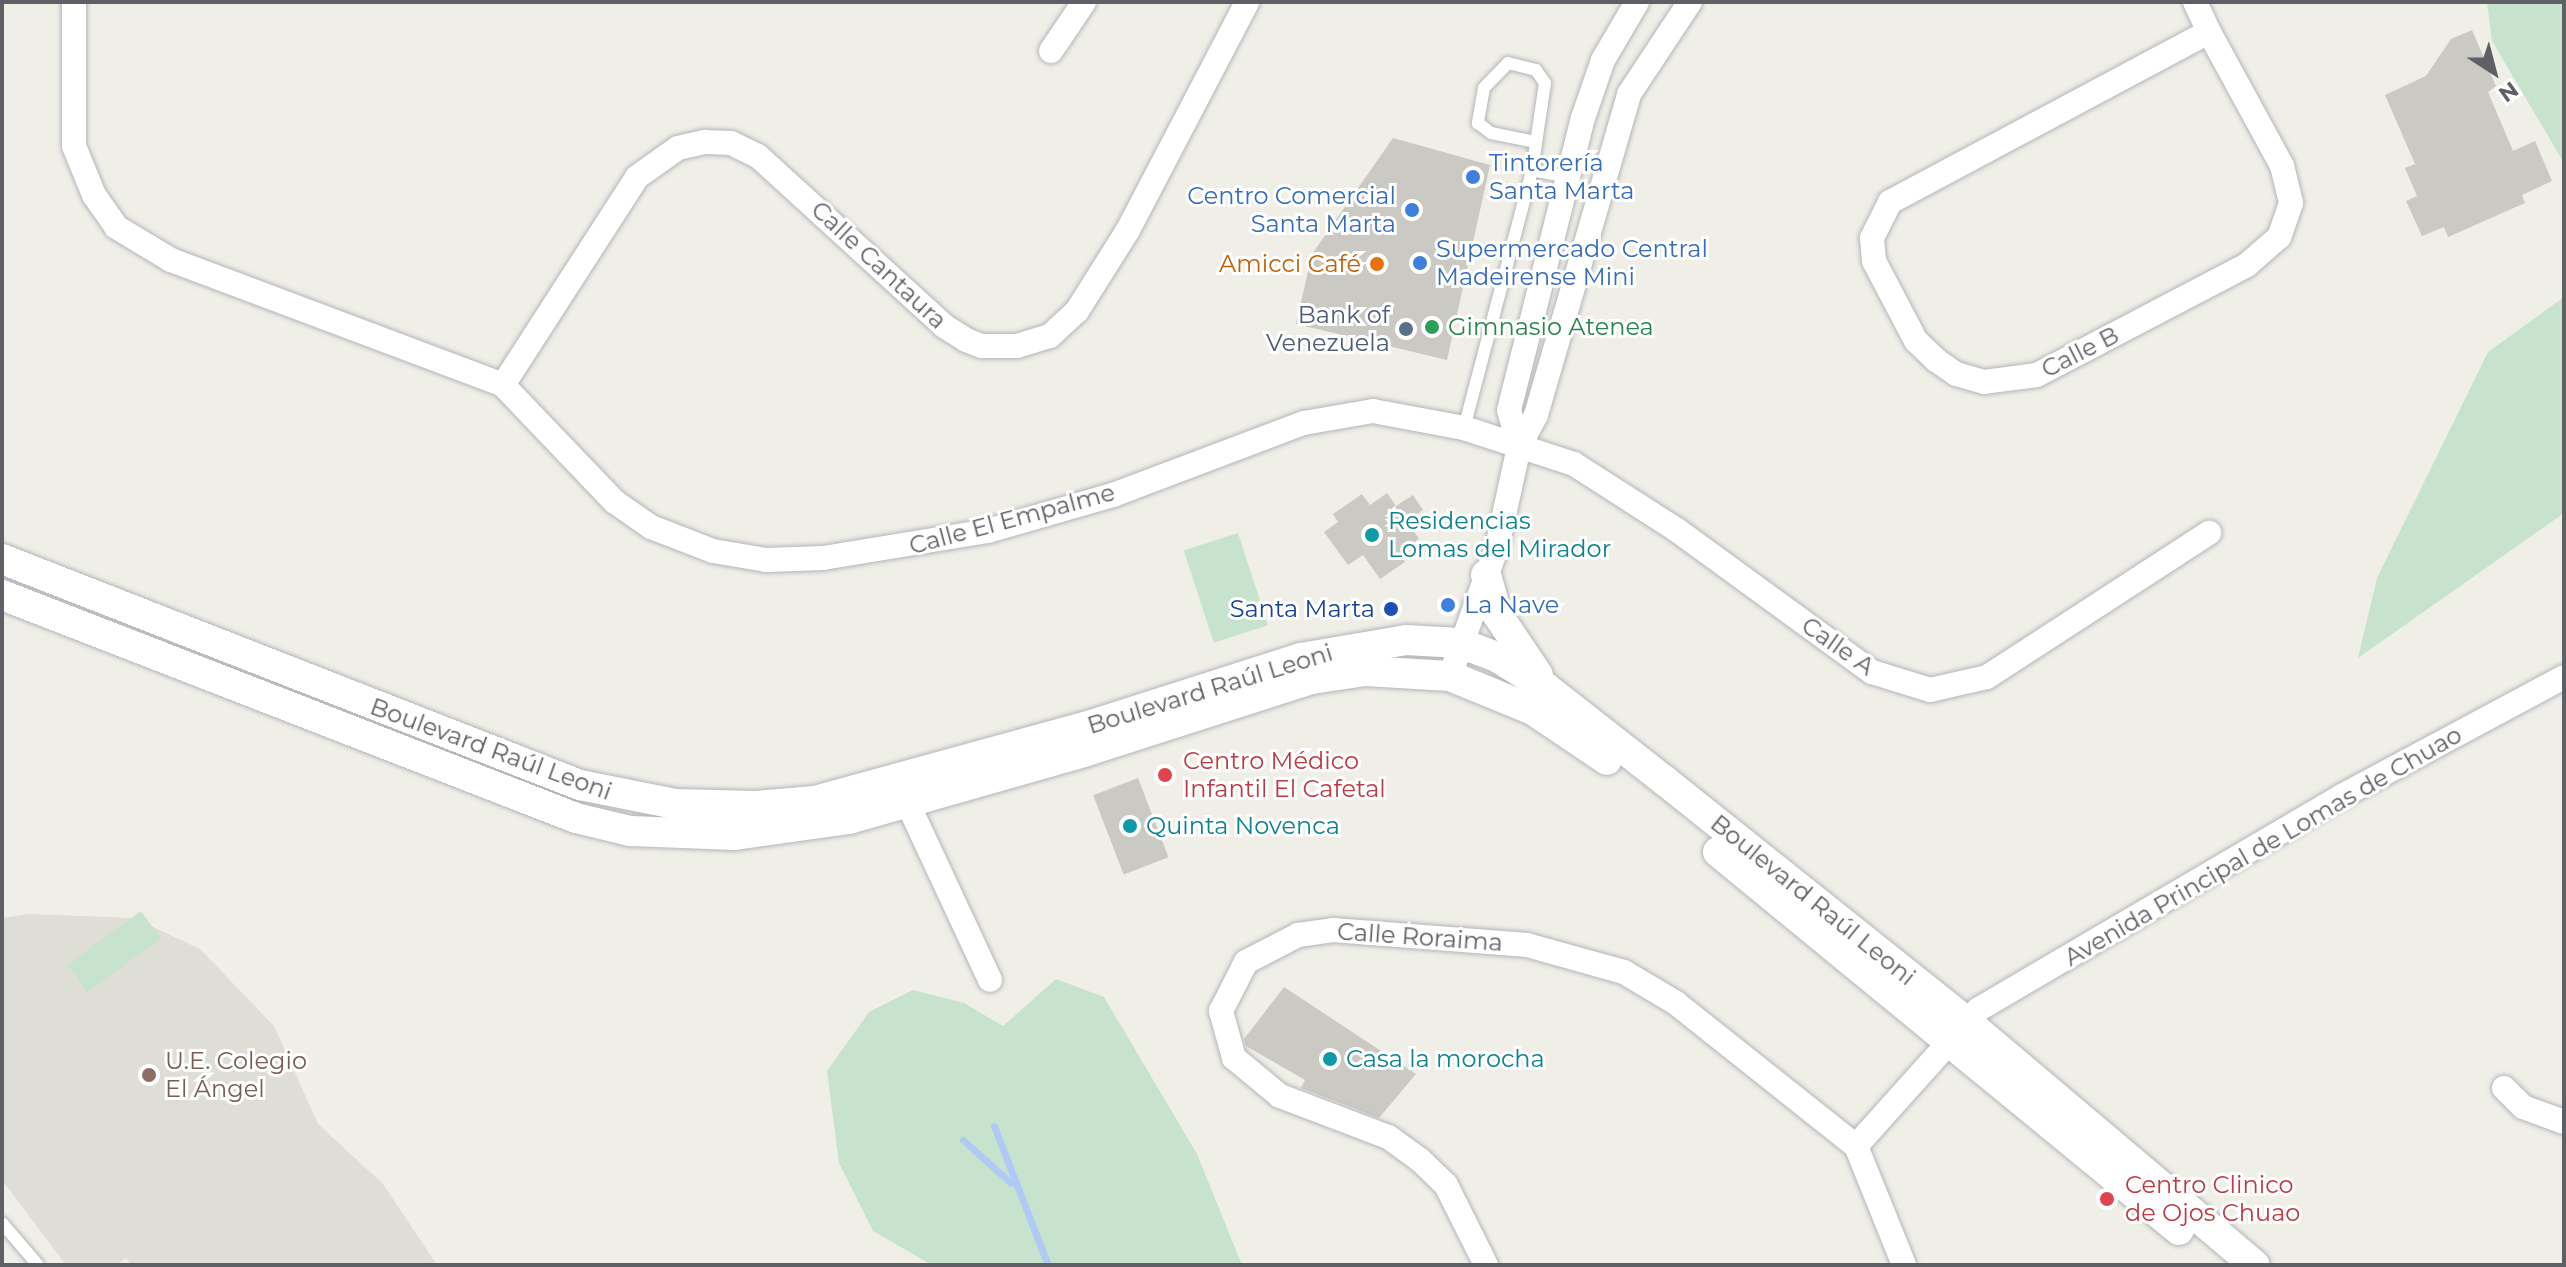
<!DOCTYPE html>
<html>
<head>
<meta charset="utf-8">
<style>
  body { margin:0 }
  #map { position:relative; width:2566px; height:1267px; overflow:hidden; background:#efeee7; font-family:Montserrat,sans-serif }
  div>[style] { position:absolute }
  .education>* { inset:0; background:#deded6 }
  .green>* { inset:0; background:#c7e3cd; transform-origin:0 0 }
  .stream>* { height:7px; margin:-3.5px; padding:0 3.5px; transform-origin:3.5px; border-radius:3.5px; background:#b1caf5 }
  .building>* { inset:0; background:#cac9c4; transform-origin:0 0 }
  .roads { filter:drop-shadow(0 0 2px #b4b5ba) drop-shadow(0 0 2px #b4b5ba) }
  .service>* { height:12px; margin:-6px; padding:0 6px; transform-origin:6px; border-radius:6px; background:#fff }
  .minor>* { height:24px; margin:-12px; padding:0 12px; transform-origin:12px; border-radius:12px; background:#fff }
  .tertiary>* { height:30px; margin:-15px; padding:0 15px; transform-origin:15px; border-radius:15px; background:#fff }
  .dots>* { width:22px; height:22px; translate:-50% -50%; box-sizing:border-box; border:4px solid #fff; border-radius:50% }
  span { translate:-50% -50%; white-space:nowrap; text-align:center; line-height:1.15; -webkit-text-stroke:6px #fff; paint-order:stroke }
  .shop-label { font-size:24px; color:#366cbe }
  .left { translate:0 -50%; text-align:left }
  .right { translate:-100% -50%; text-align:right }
  .food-label { font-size:24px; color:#c56008 }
  .street-label { font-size:24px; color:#5f6065 }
  .service-label { font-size:24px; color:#4e5e75 }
  .leisure-label { font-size:24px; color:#27864d }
  .culture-label { font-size:24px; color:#0d838f }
  .transit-label { font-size:24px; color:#164399 }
  .health-label { font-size:24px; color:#be3a42 }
  .education-label { font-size:24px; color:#785e54 }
  .frame { position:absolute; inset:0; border:4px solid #5f6065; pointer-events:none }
  .north { position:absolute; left:2454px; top:32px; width:80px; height:80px; -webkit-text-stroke:6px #fff; paint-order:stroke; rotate:144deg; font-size:22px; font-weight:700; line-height:32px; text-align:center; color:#5f6065 }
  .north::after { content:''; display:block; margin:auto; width:28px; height:36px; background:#5f6065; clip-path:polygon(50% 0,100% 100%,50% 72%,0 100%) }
</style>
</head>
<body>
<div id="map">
  <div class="education">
    <div style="clip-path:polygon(30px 914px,134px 918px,200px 949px,274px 1026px,318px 1124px,383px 1184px,437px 1265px,132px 1265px,126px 1258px,115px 1265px,66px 1265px,2px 1180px,2px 918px)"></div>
  </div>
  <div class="green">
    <div style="clip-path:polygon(2487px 2px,2564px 2px,2564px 163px,2492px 41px)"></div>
    <div style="clip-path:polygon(2564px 297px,2564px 513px,2358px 658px,2377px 578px,2488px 352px)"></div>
    <div style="left:1238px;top:533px;width:97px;height:57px;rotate:72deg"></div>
    <div style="left:141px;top:911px;width:34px;height:91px;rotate:54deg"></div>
    <div style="clip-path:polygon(1056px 979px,1104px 997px,1197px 1154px,1242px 1265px,932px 1265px,873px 1231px,839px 1163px,827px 1071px,869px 1012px,913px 990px,964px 1003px,1003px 1026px)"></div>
  </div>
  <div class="stream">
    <div style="left:994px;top:1126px;width:149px;rotate:68.8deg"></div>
    <div style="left:963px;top:1140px;width:64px;rotate:41.9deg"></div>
  </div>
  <div class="building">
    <div style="clip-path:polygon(2472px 30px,2496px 86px,2488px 92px,2513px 151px,2535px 141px,2552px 181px,2522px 195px,2525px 203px,2448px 237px,2444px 227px,2422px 236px,2406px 201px,2417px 196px,2405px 168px,2415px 164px,2385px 95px,2426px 76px,2451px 39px)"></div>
    <div style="clip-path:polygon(1393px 138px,1490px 165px,1447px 360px,1296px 324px,1312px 254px)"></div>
    <div style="clip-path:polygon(1387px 493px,1396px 506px,1413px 495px,1423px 510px,1407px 521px,1419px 539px,1399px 553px,1405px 562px,1380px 579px,1363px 555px,1348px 565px,1324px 532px,1338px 522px,1333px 514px,1362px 494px,1370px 505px)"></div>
    <div style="left:1138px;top:778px;width:85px;height:48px;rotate:69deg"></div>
    <div style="clip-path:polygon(1284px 987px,1416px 1074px,1379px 1118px,1301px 1088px,1305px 1080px,1246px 1046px,1244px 1039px)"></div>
  </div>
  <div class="roads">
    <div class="service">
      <div style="left:1532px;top:170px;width:37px;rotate:11deg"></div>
      <div style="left:1464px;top:428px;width:267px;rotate:-75.2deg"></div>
      <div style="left:1532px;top:170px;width:88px;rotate:-81.5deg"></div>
      <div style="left:1545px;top:83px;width:16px;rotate:-125deg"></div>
      <div style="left:1536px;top:70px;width:29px;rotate:-166deg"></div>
      <div style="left:1508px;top:63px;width:35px;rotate:134deg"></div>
      <div style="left:1484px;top:88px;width:36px;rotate:100deg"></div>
      <div style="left:1478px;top:123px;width:16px;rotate:38deg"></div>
      <div style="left:1491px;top:133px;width:46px;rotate:11.3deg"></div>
      <div style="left:2px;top:1223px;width:55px;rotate:49.4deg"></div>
    </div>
    <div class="minor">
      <div style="left:74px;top:2px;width:144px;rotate:90deg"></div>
      <div style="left:74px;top:146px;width:53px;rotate:67.8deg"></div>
      <div style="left:94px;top:195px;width:39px;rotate:55deg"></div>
      <div style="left:116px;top:227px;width:64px;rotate:31deg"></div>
      <div style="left:171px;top:260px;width:355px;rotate:20.6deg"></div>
      <div style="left:503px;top:385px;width:162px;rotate:46.3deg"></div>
      <div style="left:615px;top:502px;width:44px;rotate:34.8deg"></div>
      <div style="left:651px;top:527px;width:66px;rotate:21.2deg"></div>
      <div style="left:713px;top:551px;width:54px;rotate:9.6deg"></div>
      <div style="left:766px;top:560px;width:57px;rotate:-2deg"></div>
      <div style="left:823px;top:558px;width:167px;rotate:-9.3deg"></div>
      <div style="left:988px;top:531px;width:130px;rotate:-16.1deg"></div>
      <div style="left:1113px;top:495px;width:204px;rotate:-20.7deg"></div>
      <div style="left:1304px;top:423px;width:70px;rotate:-9.9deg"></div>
      <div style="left:1373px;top:411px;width:93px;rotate:10.6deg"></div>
      <div style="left:1464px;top:428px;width:116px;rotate:18.1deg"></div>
      <div style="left:1574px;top:464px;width:122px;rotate:32.7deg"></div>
      <div style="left:1677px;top:530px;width:241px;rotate:36.1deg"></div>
      <div style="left:1872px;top:672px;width:61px;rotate:17.2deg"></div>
      <div style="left:1930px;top:690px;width:58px;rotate:-12.8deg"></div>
      <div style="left:1987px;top:677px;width:265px;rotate:-33deg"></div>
      <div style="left:2195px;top:2px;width:33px;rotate:65deg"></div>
      <div style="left:2209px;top:32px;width:153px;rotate:61.4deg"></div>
      <div style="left:2282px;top:166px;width:38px;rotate:76deg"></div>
      <div style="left:2291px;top:203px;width:36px;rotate:109deg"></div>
      <div style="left:2279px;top:237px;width:43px;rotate:138.8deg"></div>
      <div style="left:2247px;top:265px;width:237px;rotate:152.4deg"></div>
      <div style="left:2037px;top:375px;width:53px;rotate:172.5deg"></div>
      <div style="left:1984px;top:382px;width:29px;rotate:-164deg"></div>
      <div style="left:1956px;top:374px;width:24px;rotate:-145deg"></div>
      <div style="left:1936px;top:360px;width:28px;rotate:-136deg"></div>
      <div style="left:1916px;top:341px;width:90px;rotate:-117.7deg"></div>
      <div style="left:1874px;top:261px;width:23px;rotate:-95deg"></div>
      <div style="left:1872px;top:238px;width:40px;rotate:-63.4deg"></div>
      <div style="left:1890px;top:202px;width:361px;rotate:-28.1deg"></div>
      <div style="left:1051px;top:51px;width:59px;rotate:-56deg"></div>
      <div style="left:503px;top:385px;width:247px;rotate:-57.2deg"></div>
      <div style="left:637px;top:177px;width:50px;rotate:-35.3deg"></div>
      <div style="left:678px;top:148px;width:28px;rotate:-13deg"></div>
      <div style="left:705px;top:142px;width:26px;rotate:2deg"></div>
      <div style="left:731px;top:143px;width:30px;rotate:26deg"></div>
      <div style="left:758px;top:156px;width:252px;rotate:42.4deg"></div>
      <div style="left:944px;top:326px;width:26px;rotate:32deg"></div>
      <div style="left:966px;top:340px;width:17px;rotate:21deg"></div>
      <div style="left:982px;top:346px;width:35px"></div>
      <div style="left:1017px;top:346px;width:34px;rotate:-17deg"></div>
      <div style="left:1050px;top:336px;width:37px;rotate:-43deg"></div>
      <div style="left:1077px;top:311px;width:96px;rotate:-57.8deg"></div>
      <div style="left:1128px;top:230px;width:257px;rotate:-62.4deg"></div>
      <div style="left:1519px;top:447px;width:38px;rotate:-105deg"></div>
      <div style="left:1509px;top:410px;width:301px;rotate:-75.8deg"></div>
      <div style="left:1583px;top:118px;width:61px;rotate:-71deg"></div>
      <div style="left:1603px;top:60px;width:67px;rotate:-59.6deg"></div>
      <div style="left:1450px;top:676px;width:137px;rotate:-70deg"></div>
      <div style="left:1497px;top:547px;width:102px;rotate:-77.6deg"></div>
      <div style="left:1519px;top:447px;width:36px;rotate:-62deg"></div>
      <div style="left:1536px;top:415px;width:334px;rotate:-73.8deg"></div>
      <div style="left:1629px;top:94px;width:110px;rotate:-56.5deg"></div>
      <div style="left:908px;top:804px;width:194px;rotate:65deg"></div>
      <div style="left:2504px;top:1088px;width:27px;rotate:45deg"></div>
      <div style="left:2523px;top:1107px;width:44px;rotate:20.1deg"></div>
      <div style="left:1856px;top:1146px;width:184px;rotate:-48.1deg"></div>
      <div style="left:1979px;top:1009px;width:421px;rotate:-30.4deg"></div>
      <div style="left:2342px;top:796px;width:252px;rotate:-28.2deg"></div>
      <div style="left:1486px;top:1265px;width:89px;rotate:-116.6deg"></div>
      <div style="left:1446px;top:1185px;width:36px;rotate:-136deg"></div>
      <div style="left:1420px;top:1160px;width:39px;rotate:-144deg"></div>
      <div style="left:1388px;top:1137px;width:116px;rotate:-159.2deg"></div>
      <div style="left:1280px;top:1096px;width:60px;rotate:-140.4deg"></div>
      <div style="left:1234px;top:1058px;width:49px;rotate:-105.5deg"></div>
      <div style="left:1221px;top:1011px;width:55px;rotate:-63deg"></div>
      <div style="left:1246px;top:962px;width:59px;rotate:-27.4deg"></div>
      <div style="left:1298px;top:935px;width:35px;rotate:-8deg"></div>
      <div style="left:1333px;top:930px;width:195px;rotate:4.4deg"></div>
      <div style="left:1527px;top:945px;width:101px;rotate:15.6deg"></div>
      <div style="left:1624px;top:972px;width:61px;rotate:30.8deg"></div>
      <div style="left:1676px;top:1003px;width:230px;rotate:38.5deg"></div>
      <div style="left:1856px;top:1146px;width:128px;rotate:68deg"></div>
    </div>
    <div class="tertiary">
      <div style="left:2px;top:559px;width:621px;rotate:21.36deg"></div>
      <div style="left:580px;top:785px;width:97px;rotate:11.3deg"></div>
      <div style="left:675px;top:804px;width:81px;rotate:1.4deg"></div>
      <div style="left:756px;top:806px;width:59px;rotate:-4.8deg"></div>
      <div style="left:815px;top:801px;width:283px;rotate:-15.4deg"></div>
      <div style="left:1088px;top:726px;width:224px;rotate:-17.7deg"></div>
      <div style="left:1301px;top:658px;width:107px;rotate:-9.7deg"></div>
      <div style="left:1406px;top:640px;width:54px;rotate:3.2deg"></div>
      <div style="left:1460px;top:643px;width:40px;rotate:21deg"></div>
      <div style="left:1497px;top:657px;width:57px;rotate:32deg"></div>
      <div style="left:1545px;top:687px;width:152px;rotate:38.1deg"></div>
      <div style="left:1665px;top:781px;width:388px;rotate:38.6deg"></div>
      <div style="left:1968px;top:1023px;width:375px;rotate:40.2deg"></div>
      <div style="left:1486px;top:575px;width:41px;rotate:74.2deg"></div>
      <div style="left:1497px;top:614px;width:73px;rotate:56.1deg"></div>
      <div style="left:2px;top:595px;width:616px;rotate:21.23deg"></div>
      <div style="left:576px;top:818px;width:56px;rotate:13.5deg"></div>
      <div style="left:630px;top:831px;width:105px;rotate:2.2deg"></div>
      <div style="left:735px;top:835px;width:115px;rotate:-8deg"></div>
      <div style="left:849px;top:819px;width:244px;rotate:-15.9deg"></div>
      <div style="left:1084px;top:752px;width:239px;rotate:-17.8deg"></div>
      <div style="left:1312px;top:679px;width:54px;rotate:-8.6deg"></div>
      <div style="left:1365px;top:671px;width:85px;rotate:3.4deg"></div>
      <div style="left:1450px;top:676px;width:90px;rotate:22.3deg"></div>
      <div style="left:1533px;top:710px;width:89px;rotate:34deg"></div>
      <div style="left:1718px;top:852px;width:596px;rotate:39.35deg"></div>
    </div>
  </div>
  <div class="dots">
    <div style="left:1473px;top:177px;background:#3f7fe0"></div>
    <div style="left:1412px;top:210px;background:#3f7fe0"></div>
    <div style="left:1420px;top:263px;background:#3f7fe0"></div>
    <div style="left:1377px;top:264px;background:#e8710a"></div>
    <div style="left:1432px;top:327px;background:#2e9e5b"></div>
    <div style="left:1406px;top:329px;background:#5c6f8a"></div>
    <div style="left:1372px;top:535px;background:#0f9aa8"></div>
    <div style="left:1448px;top:605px;background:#3f7fe0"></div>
    <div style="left:1391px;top:609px;background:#1a4fb4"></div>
    <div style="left:1165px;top:775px;background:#e0444e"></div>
    <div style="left:1130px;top:826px;background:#0f9aa8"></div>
    <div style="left:1330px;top:1059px;background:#0f9aa8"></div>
    <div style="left:149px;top:1075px;background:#8d6e63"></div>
    <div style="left:2107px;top:1199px;background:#e0444e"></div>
  </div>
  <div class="shop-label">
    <span class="left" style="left:1489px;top:177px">Tintorería<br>Santa Marta</span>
    <span class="right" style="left:1396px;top:210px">Centro Comercial<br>Santa Marta</span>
    <span class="left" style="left:1436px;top:263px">Supermercado Central<br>Madeirense Mini</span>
    <span class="left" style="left:1464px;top:605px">La Nave</span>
  </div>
  <div class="food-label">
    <span class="right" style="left:1361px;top:264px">Amicci Café</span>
  </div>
  <div class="street-label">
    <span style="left:879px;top:265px;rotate:43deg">Calle Cantaura</span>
    <span style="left:2080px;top:352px;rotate:-27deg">Calle B</span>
    <span style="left:1012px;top:519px;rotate:-15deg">Calle El Empalme</span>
    <span style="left:1838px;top:646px;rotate:35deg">Calle A</span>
    <span style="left:1210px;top:689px;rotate:-17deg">Boulevard Raúl Leoni</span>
    <span style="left:491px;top:749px;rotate:20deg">Boulevard Raúl Leoni</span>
    <span style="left:2263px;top:846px;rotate:-30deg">Avenida Principal de Lomas de Chuao</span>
    <span style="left:1813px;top:900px;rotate:39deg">Boulevard Raúl Leoni</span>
    <span style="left:1420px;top:937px;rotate:4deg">Calle Roraima</span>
  </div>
  <div class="service-label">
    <span class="right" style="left:1390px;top:329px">Bank of<br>Venezuela</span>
  </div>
  <div class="leisure-label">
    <span class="left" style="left:1448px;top:327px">Gimnasio Atenea</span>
  </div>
  <div class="culture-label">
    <span class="left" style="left:1388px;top:535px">Residencias<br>Lomas del Mirador</span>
    <span class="left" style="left:1146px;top:826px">Quinta Novenca</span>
    <span class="left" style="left:1346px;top:1059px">Casa la morocha</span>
  </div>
  <div class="transit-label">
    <span class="right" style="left:1375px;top:609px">Santa Marta</span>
  </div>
  <div class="health-label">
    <span class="left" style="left:1183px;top:775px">Centro Médico<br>Infantil El Cafetal</span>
    <span class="left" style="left:2125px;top:1199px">Centro Clinico<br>de Ojos Chuao</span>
  </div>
  <div class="education-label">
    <span class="left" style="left:165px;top:1075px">U.E. Colegio<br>El Ángel</span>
  </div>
  <div class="frame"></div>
  <div class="north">N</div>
</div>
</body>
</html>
